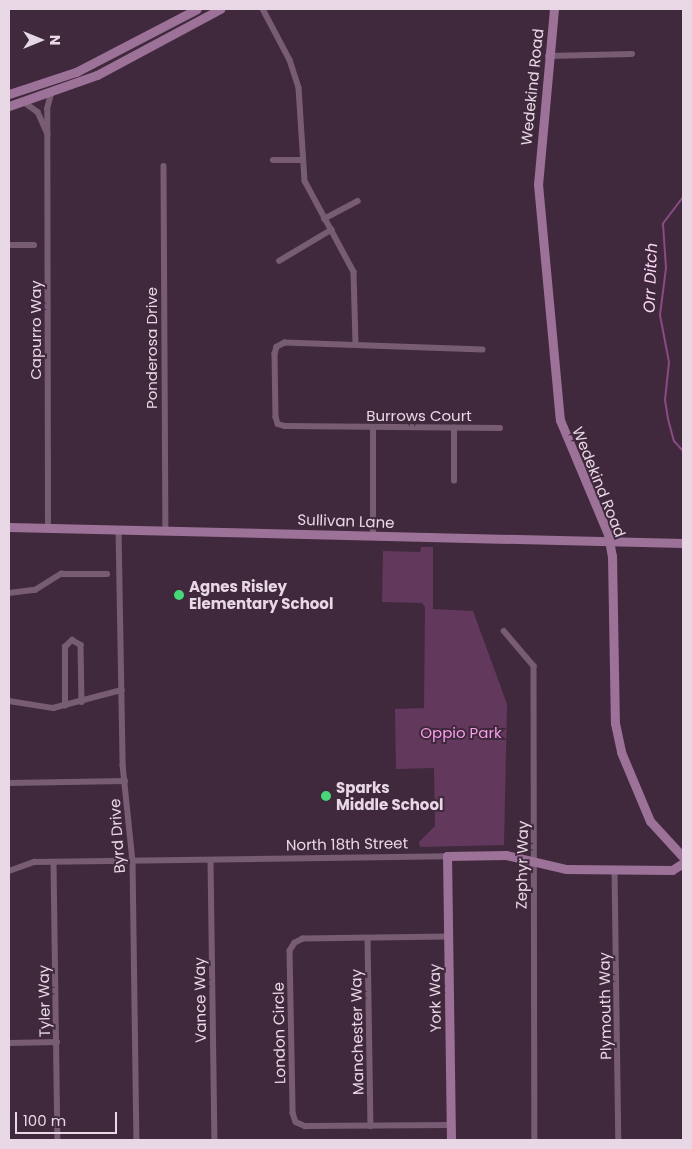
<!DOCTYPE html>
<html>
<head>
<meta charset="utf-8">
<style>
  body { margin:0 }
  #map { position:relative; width:692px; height:1149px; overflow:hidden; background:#40293d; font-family:Poppins,sans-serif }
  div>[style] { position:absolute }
  .green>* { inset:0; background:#62385d }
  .stream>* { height:2px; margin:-1px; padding:0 1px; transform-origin:1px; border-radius:1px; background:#884b82 }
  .street>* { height:5.5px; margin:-2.75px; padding:0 2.75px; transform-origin:2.75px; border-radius:2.75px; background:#775c73 }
  .secondary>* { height:9px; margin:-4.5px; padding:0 4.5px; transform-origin:4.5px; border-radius:4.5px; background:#9d7298 }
  .dots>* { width:14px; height:14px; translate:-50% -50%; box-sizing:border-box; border:2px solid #40293d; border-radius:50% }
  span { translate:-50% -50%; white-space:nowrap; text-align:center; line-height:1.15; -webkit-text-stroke:4px #40293d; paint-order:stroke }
  .street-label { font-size:15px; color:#e8d8e5 }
  .poi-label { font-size:15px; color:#e8d8e5; font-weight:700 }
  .left { translate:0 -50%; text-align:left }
  .park-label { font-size:15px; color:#f59eea }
  .water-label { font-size:16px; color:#fbd6f5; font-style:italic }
  .frame { position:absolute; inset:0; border:10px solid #e8d8e5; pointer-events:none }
  .north { position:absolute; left:15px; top:15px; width:50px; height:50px; -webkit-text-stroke:4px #40293d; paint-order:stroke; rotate:90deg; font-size:14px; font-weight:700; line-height:20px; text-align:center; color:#e8d8e5 }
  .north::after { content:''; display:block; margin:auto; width:18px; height:22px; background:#e8d8e5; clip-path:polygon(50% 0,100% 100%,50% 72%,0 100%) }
  .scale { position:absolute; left:15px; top:1112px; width:102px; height:22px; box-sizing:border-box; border:2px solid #e8d8e5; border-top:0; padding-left:6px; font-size:15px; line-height:18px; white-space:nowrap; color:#e8d8e5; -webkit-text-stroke:4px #40293d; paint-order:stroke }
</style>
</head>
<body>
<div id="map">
  <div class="green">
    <div style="clip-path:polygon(421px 547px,433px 547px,433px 609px,473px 611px,507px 704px,504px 845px,420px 847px,419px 842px,435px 826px,434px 768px,396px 769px,395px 709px,424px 708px,425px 607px,422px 603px,382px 602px,383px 551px,420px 552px)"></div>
  </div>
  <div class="stream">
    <div style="left:683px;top:197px;width:34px;rotate:127deg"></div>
    <div style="left:663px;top:224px;width:44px;rotate:86.1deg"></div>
    <div style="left:666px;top:268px;width:47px;rotate:97.3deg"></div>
    <div style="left:660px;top:315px;width:48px;rotate:79.2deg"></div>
    <div style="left:669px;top:362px;width:38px;rotate:96deg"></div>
    <div style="left:665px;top:400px;width:19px;rotate:81deg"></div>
    <div style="left:668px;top:419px;width:23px;rotate:75deg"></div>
    <div style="left:674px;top:441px;width:13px;rotate:48deg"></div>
  </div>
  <div class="street">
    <div style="left:263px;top:9px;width:58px;rotate:62.1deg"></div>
    <div style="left:290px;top:60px;width:29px;rotate:72deg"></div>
    <div style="left:299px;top:88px;width:93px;rotate:86.3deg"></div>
    <div style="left:305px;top:181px;width:103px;rotate:61.7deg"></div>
    <div style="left:354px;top:272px;width:72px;rotate:88.4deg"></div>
    <div style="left:548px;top:56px;width:84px;rotate:-1.4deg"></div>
    <div style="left:24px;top:102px;width:17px;rotate:36deg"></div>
    <div style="left:38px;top:112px;width:24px;rotate:66deg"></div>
    <div style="left:273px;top:160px;width:30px"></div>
    <div style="left:164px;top:166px;width:365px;rotate:89.7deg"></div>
    <div style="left:324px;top:219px;width:38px;rotate:-28deg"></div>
    <div style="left:9px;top:245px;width:25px"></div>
    <div style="left:279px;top:261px;width:61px;rotate:-30.8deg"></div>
    <div style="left:483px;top:350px;width:198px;rotate:-178deg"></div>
    <div style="left:285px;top:343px;width:9px;rotate:153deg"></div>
    <div style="left:277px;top:347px;width:7px;rotate:106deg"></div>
    <div style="left:275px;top:354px;width:63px;rotate:89.1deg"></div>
    <div style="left:276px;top:417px;width:7px;rotate:74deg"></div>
    <div style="left:278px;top:424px;width:7px;rotate:16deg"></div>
    <div style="left:285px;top:426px;width:215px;rotate:0.5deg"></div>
    <div style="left:454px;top:481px;width:53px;rotate:-90deg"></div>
    <div style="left:48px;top:527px;width:418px;rotate:-90.1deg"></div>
    <div style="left:47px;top:109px;width:16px;rotate:-75deg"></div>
    <div style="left:119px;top:529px;width:236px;rotate:89deg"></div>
    <div style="left:123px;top:765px;width:97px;rotate:84.1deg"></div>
    <div style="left:133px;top:861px;width:279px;rotate:89.2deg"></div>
    <div style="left:373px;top:536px;width:108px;rotate:-90deg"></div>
    <div style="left:9px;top:593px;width:26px;rotate:-7deg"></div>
    <div style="left:35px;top:590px;width:31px;rotate:-32deg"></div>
    <div style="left:61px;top:574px;width:46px"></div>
    <div style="left:504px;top:631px;width:46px;rotate:49.4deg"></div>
    <div style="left:534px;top:666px;width:474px;rotate:89.9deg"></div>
    <div style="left:9px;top:701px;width:45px;rotate:9deg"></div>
    <div style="left:53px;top:708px;width:71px;rotate:-14.6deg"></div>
    <div style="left:65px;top:706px;width:59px;rotate:-90deg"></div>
    <div style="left:65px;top:647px;width:10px;rotate:-45deg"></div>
    <div style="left:72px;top:640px;width:10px;rotate:29deg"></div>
    <div style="left:81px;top:645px;width:57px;rotate:89deg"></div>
    <div style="left:9px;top:783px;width:116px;rotate:-1deg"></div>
    <div style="left:211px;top:860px;width:280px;rotate:89.2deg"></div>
    <div style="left:54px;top:862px;width:278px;rotate:89.2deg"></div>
    <div style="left:615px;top:870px;width:270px;rotate:89.2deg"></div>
    <div style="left:9px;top:871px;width:27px;rotate:-20deg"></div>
    <div style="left:34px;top:862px;width:413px;rotate:-0.8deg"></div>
    <div style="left:448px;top:937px;width:145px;rotate:179.2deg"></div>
    <div style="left:303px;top:939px;width:9px;rotate:153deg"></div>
    <div style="left:295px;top:943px;width:9px;rotate:122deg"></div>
    <div style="left:290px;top:951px;width:162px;rotate:88.9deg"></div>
    <div style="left:293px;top:1113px;width:9px;rotate:72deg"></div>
    <div style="left:296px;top:1122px;width:10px;rotate:24deg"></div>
    <div style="left:305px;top:1126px;width:146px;rotate:-0.4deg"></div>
    <div style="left:368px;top:938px;width:188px;rotate:89.1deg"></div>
    <div style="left:9px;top:1043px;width:48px;rotate:-1.2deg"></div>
  </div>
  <div class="secondary">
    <div style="left:554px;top:9px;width:176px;rotate:95.2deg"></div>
    <div style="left:538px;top:184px;width:237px;rotate:84.7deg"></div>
    <div style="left:560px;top:420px;width:124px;rotate:67.2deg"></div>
    <div style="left:608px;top:534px;width:22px;rotate:80deg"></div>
    <div style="left:612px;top:556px;width:167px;rotate:89deg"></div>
    <div style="left:615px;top:723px;width:30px;rotate:78deg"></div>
    <div style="left:621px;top:752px;width:75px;rotate:67.2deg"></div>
    <div style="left:650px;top:821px;width:49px;rotate:47.5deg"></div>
    <div style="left:9px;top:94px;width:71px;rotate:-18.2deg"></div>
    <div style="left:76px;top:72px;width:136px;rotate:-27.5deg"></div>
    <div style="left:9px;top:106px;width:93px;rotate:-19.4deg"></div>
    <div style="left:97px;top:75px;width:140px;rotate:-28.2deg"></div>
    <div style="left:9px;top:527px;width:674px;rotate:1.36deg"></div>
    <div style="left:451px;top:1140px;width:284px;rotate:-90.8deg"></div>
    <div style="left:447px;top:856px;width:59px;rotate:-1deg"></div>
    <div style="left:506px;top:855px;width:62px;rotate:13.1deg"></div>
    <div style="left:566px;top:869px;width:106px;rotate:0.5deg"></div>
    <div style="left:672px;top:870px;width:13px;rotate:-32deg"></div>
  </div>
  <div class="dots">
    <div style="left:179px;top:595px;background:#47d779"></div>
    <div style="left:326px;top:796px;background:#47d779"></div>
  </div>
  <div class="street-label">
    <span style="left:532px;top:87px;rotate:-84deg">Wedekind Road</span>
    <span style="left:36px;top:330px;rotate:-90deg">Capurro Way</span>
    <span style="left:152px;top:348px;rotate:-90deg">Ponderosa Drive</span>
    <span style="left:419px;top:416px">Burrows Court</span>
    <span style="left:599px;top:482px;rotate:68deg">Wedekind Road</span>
    <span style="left:346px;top:521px;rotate:2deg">Sullivan Lane</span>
    <span style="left:117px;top:836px;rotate:-94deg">Byrd Drive</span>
    <span style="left:347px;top:844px;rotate:-1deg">North 18th Street</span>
    <span style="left:522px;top:865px;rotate:-89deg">Zephyr Way</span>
    <span style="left:435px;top:998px;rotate:-91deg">York Way</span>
    <span style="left:200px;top:1000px;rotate:-91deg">Vance Way</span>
    <span style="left:44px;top:1001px;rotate:-91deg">Tyler Way</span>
    <span style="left:605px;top:1006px;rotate:-91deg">Plymouth Way</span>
    <span style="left:357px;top:1032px;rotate:-91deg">Manchester Way</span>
    <span style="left:279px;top:1033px;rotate:-91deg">London Circle</span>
  </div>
  <div class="poi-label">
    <span class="left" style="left:189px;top:595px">Agnes Risley<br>Elementary School</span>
    <span class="left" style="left:336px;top:796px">Sparks<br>Middle School</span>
  </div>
  <div class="park-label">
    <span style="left:461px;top:733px">Oppio Park</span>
  </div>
  <div class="water-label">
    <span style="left:651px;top:278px;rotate:-88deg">Orr Ditch</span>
  </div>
  <div class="frame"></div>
  <div class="north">N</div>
  <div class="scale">100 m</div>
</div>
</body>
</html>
